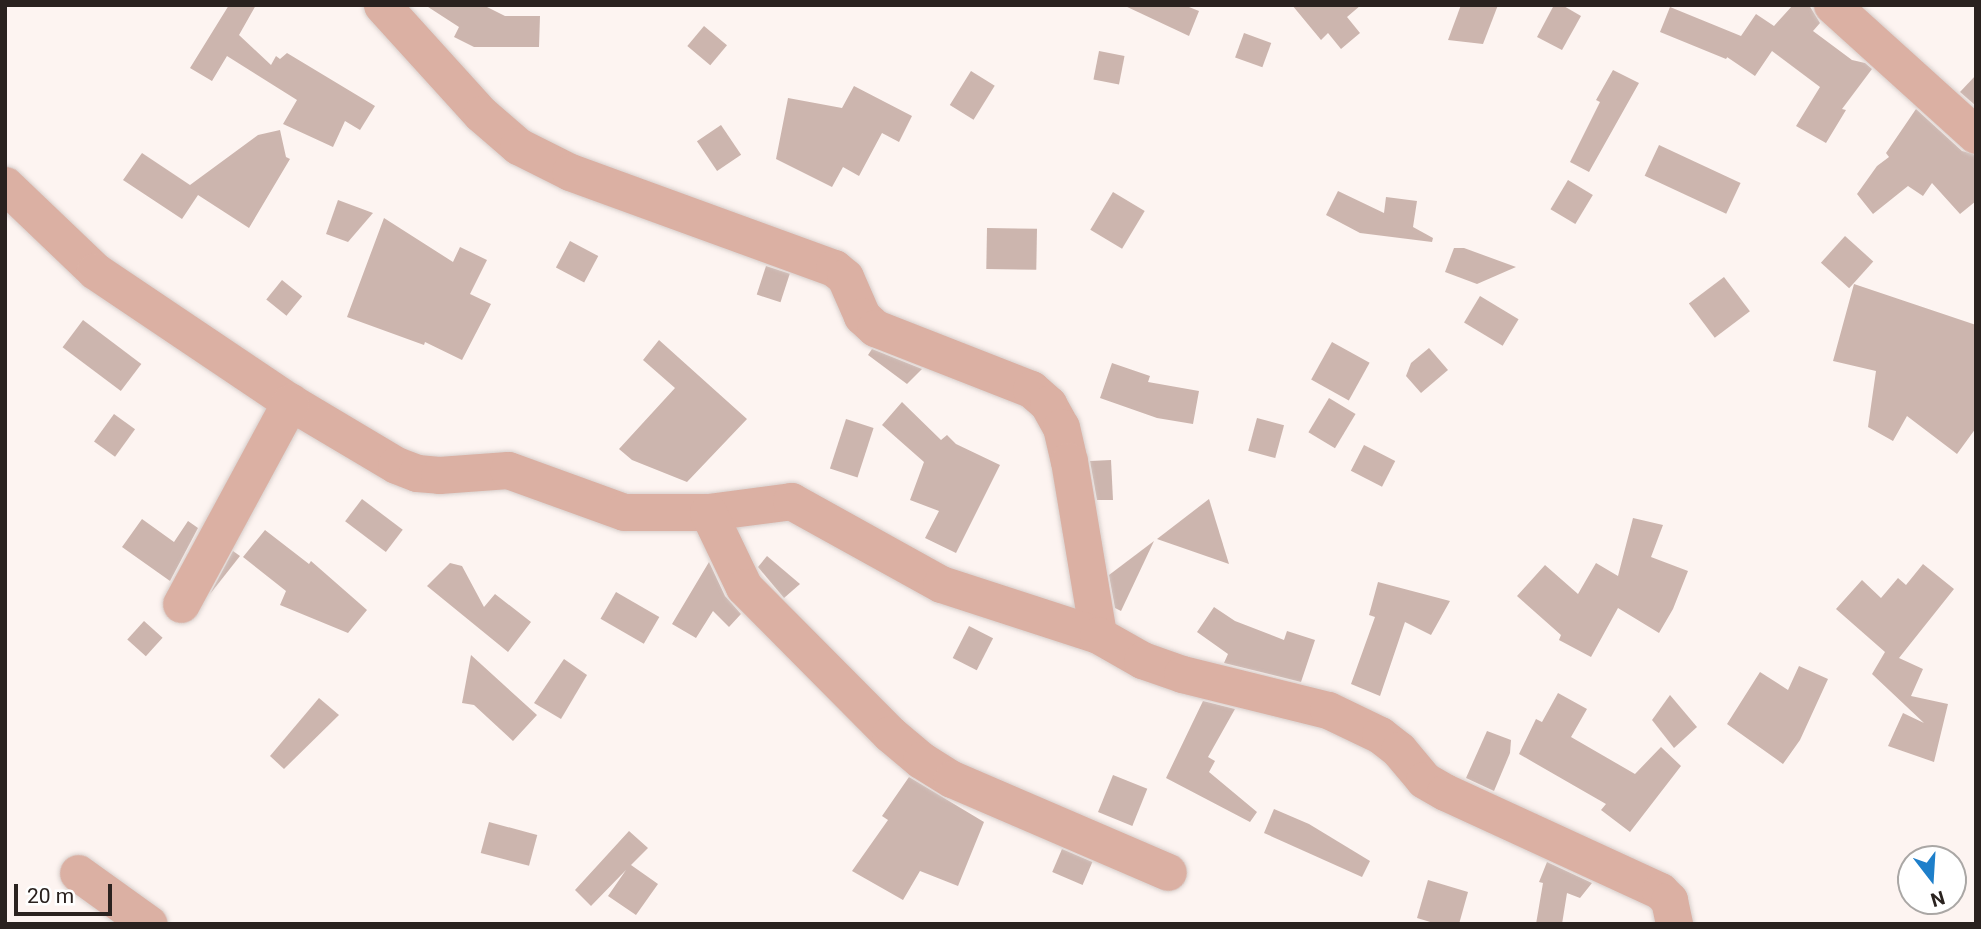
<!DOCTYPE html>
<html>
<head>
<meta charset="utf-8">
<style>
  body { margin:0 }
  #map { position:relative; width:1981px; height:929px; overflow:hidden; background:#fdf4f1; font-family:Roboto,sans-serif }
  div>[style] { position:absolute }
  .building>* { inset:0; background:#ccb5ae; transform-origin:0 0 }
  .roads { filter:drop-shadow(0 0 2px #d7cecb) drop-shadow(0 0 2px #d7cecb) }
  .minor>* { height:37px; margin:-18.5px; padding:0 18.5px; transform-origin:18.5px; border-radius:18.5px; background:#dbb0a3 }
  span { translate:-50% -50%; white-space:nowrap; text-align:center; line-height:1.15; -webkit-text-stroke:6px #fff; paint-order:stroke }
  .frame { position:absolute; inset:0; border:7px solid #2a221f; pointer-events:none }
  .north { position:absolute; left:1897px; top:845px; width:70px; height:70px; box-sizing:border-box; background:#fff; border:2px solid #aaa7a5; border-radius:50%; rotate:163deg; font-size:19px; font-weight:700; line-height:28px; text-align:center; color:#2a221f }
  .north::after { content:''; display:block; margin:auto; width:24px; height:32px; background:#1e7fca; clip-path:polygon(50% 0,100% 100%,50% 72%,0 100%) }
  .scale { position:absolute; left:14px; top:884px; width:98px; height:32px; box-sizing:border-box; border:4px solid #2a221f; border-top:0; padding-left:9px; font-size:21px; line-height:24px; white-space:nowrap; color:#2a221f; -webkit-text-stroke:5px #fff; paint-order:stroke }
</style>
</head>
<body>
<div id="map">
  <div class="building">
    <div style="clip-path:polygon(229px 5px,256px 5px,239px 35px,271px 65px,276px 56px,280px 59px,287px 53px,375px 106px,360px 130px,345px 121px,333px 147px,283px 124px,297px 100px,227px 56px,212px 81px,190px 68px)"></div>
    <div style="clip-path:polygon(425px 5px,483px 5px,505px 16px,540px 16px,539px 47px,474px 47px,454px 37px,459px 27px)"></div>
    <div style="clip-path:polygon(1123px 5px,1184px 5px,1199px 11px,1189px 36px)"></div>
    <div style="clip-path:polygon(1292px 5px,1361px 5px,1347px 17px,1360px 33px,1341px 49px,1328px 33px,1321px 40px)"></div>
    <div style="clip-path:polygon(1461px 5px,1498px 5px,1483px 44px,1448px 40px)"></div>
    <div style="clip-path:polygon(1554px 5px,1562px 5px,1581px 16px,1562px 50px,1537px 37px)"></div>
    <div style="clip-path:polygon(1793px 5px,1809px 5px,1820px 23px,1813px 31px,1852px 60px,1865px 63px,1872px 69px,1842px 109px,1846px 110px,1826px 143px,1796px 126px,1820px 87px,1772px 51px,1755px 76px,1727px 57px,1734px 47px,1726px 59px,1660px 32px,1670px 7px,1741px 36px,1756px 14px,1774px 26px)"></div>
    <div style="left:704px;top:26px;width:30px;height:26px;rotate:40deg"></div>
    <div style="left:1244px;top:33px;width:29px;height:26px;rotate:20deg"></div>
    <div style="left:1099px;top:51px;width:26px;height:29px;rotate:11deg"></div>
    <div style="clip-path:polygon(1613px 70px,1639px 83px,1589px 172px,1570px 162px,1600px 102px,1596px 100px)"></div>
    <div style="left:971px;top:71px;width:28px;height:40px;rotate:32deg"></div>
    <div style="clip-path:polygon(1976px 75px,1976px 106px,1960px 92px)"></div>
    <div style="clip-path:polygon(854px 86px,912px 116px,899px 142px,882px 133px,859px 176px,843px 167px,832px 187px,776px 159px,788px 98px,842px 108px)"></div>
    <div style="clip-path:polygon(1916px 109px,1962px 151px,1976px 155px,1976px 201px,1960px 214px,1932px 183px,1923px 196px,1908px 186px,1873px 214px,1857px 194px,1877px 166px,1889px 157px,1886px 153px)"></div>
    <div style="left:721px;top:125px;width:36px;height:29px;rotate:56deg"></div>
    <div style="clip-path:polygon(280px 130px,286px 157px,290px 159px,249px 228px,198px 195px,182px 219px,123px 180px,142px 153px,190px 185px,258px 135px)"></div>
    <div style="left:1659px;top:145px;width:90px;height:34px;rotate:25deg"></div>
    <div style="left:1568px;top:180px;width:29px;height:34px;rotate:31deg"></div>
    <div style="clip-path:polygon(1338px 191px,1384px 213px,1386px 197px,1417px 201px,1413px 227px,1433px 238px,1432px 242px,1360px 233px,1326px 215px)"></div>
    <div style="left:1113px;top:192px;width:37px;height:44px;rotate:31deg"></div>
    <div style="clip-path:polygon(338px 200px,373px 213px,348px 242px,326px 234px)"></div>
    <div style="clip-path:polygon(384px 218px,453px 262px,460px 247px,487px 260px,470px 294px,491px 304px,462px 360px,425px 342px,424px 345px,347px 317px)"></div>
    <div style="left:987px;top:228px;width:50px;height:41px;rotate:1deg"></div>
    <div style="left:1845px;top:236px;width:38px;height:36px;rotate:42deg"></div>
    <div style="left:570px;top:241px;width:32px;height:30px;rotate:28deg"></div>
    <div style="clip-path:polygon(1454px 248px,1464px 248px,1516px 267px,1477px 284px,1445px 272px)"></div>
    <div style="left:766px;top:266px;width:25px;height:30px;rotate:18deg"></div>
    <div style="left:1724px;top:277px;width:43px;height:44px;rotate:53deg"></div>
    <div style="left:282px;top:280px;width:26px;height:25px;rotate:39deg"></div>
    <div style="clip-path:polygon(1854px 284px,1976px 325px,1976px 428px,1957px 454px,1907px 416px,1893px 441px,1868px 427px,1876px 371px,1833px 361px)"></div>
    <div style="left:1480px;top:296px;width:45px;height:31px;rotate:31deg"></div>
    <div style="left:83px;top:320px;width:73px;height:34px;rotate:37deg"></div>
    <div style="clip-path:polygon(659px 340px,747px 419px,687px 482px,632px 460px,619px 449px,675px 388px,643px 360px)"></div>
    <div style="left:1332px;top:342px;width:43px;height:43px;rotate:29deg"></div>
    <div style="clip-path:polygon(1429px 348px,1448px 370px,1421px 393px,1406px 376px,1411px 363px)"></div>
    <div style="clip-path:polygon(872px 349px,922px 369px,907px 384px,868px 355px)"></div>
    <div style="clip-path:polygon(1112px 363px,1150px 376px,1148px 382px,1199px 391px,1193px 424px,1157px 418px,1100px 398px)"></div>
    <div style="left:1329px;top:398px;width:31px;height:40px;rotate:31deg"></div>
    <div style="clip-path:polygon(902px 402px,941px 440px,947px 435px,956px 444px,1000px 465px,956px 553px,925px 538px,939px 511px,910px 500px,924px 462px,882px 425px)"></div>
    <div style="left:114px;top:414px;width:26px;height:34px;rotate:36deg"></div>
    <div style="left:1257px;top:418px;width:28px;height:34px;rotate:15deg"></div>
    <div style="left:846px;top:419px;width:29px;height:52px;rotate:18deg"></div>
    <div style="left:1364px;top:445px;width:35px;height:29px;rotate:27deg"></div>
    <div style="clip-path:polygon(1111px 460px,1113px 500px,1097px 500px,1090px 461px)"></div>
    <div style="left:362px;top:499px;width:51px;height:28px;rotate:37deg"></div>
    <div style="clip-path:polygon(1209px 499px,1229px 564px,1157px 539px)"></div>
    <div style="clip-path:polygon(1633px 518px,1663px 525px,1651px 557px,1688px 571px,1673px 609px,1659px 633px,1618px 608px,1591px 657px,1559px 640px,1561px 635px,1517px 596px,1545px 565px,1578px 594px,1596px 563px,1618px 576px)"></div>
    <div style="clip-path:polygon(142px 519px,174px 542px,188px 521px,198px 528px,170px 581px,122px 547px)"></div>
    <div style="clip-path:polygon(265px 530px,309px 564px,311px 561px,367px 610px,348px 633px,280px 605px,286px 591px,243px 557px)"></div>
    <div style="clip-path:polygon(1154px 541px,1121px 611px,1115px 608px,1109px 575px)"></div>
    <div style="clip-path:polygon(233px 551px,240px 556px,210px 594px)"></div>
    <div style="clip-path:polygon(767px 556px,800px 584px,784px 598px,758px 567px)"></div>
    <div style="clip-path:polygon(709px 562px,725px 596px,741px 614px,729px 627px,713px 611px,696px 638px,672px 624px)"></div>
    <div style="clip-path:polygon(450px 563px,462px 566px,484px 607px,495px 594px,531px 622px,508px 652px,427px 586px)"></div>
    <div style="clip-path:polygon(1923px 564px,1954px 589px,1899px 658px,1923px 669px,1911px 696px,1948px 704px,1934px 762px,1888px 746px,1903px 713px,1924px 723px,1872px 674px,1885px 652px,1836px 609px,1862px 580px,1881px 598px,1898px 578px,1906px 585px)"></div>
    <div style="clip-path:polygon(1378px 582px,1450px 601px,1431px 635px,1405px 622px,1380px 696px,1351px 684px,1375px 617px,1369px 615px)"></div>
    <div style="left:616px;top:592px;width:50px;height:31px;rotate:30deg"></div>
    <div style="clip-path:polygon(1214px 607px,1235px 621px,1284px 640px,1287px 631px,1315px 640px,1301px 682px,1224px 663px,1228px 654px,1197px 632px)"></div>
    <div style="left:144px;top:621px;width:25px;height:25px;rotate:42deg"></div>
    <div style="left:969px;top:626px;width:27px;height:36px;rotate:27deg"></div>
    <div style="clip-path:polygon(471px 655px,537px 715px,513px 741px,474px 705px,462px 703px)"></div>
    <div style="clip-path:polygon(564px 659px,587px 675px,561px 719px,534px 703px)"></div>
    <div style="clip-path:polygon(1799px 666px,1828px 679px,1800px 740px,1783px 764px,1727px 724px,1760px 672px,1788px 690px)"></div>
    <div style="clip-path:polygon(1558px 693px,1587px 709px,1571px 737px,1635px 774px,1661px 747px,1681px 766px,1630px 832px,1601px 810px,1606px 804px,1519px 754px,1536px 719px,1542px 722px)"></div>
    <div style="clip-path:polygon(1670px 695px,1697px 727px,1674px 748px,1652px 720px)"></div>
    <div style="clip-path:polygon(319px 698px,339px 715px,284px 769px,270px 756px)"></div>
    <div style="clip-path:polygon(1203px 701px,1235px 709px,1208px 757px,1215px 761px,1209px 772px,1257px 812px,1250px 822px,1166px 778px)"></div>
    <div style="clip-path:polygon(1487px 731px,1511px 740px,1510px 753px,1494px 791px,1466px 778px)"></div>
    <div style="left:1113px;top:775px;width:37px;height:40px;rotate:22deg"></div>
    <div style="clip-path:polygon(909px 777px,984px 822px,958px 886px,920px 871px,903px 900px,852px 871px,888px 820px,882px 816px)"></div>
    <div style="clip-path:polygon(1274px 809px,1309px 824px,1370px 861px,1362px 877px,1264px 833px)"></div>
    <div style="left:489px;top:822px;width:50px;height:32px;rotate:15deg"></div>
    <div style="clip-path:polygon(629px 831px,648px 848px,631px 865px,658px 884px,636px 915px,608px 896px,626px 870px,591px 906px,575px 890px)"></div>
    <div style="left:1062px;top:849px;width:33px;height:25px;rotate:23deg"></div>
    <div style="clip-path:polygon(1547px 862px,1592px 883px,1580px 898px,1567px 893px,1562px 924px,1536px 924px,1543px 883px,1539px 882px)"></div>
    <div style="clip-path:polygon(1428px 880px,1468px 892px,1459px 924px,1437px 924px,1417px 918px)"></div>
  </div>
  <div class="roads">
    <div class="minor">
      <div style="left:382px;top:5px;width:147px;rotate:47.8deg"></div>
      <div style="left:481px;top:114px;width:49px;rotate:40.9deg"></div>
      <div style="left:518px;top:146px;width:58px;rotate:26.6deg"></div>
      <div style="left:570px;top:172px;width:281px;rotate:20deg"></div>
      <div style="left:834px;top:268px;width:14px;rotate:39deg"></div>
      <div style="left:845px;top:277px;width:43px;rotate:66.4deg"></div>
      <div style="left:862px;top:316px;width:18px;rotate:43deg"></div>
      <div style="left:875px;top:328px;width:168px;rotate:21.4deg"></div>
      <div style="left:1031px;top:389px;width:23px;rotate:41deg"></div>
      <div style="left:1048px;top:404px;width:26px;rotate:61deg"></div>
      <div style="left:1061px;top:427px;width:35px;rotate:77deg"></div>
      <div style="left:1069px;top:461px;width:176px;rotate:80.5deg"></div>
      <div style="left:1832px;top:5px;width:194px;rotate:42.1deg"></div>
      <div style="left:5px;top:185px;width:124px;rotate:43.7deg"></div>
      <div style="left:95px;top:271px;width:235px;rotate:33.9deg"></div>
      <div style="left:290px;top:402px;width:123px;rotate:30.7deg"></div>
      <div style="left:396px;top:465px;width:22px;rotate:21deg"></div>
      <div style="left:417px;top:473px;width:22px;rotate:5deg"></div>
      <div style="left:439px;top:475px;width:69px;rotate:-4.1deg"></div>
      <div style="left:508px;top:470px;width:123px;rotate:19.9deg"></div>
      <div style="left:624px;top:512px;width:84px"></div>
      <div style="left:708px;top:512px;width:84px;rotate:-7.5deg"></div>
      <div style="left:791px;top:501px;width:171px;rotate:29deg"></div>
      <div style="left:941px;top:584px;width:165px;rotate:18deg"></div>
      <div style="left:1098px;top:635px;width:51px;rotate:29.6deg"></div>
      <div style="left:1142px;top:660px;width:42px;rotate:19.3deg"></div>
      <div style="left:1182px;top:674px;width:150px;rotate:13.9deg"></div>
      <div style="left:1328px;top:710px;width:58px;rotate:25.7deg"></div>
      <div style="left:1380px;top:735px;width:24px;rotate:38deg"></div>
      <div style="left:1399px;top:750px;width:39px;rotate:50deg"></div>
      <div style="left:1424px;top:780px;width:24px;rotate:30deg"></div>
      <div style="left:1445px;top:792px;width:237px;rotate:24.7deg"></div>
      <div style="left:1660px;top:891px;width:13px;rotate:45deg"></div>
      <div style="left:1669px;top:900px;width:25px;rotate:78deg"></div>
      <div style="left:708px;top:512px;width:83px;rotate:64.4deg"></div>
      <div style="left:744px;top:587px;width:207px;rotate:45.2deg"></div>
      <div style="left:890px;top:734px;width:40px;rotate:40deg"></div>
      <div style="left:921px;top:760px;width:36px;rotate:32deg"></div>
      <div style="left:952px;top:779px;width:235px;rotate:23.3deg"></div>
      <div style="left:181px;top:604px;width:230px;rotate:-61.6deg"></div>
      <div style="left:78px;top:873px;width:87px;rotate:35.7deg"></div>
    </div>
  </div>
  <div class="frame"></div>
  <div class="north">N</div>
  <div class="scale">20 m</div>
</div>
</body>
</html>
